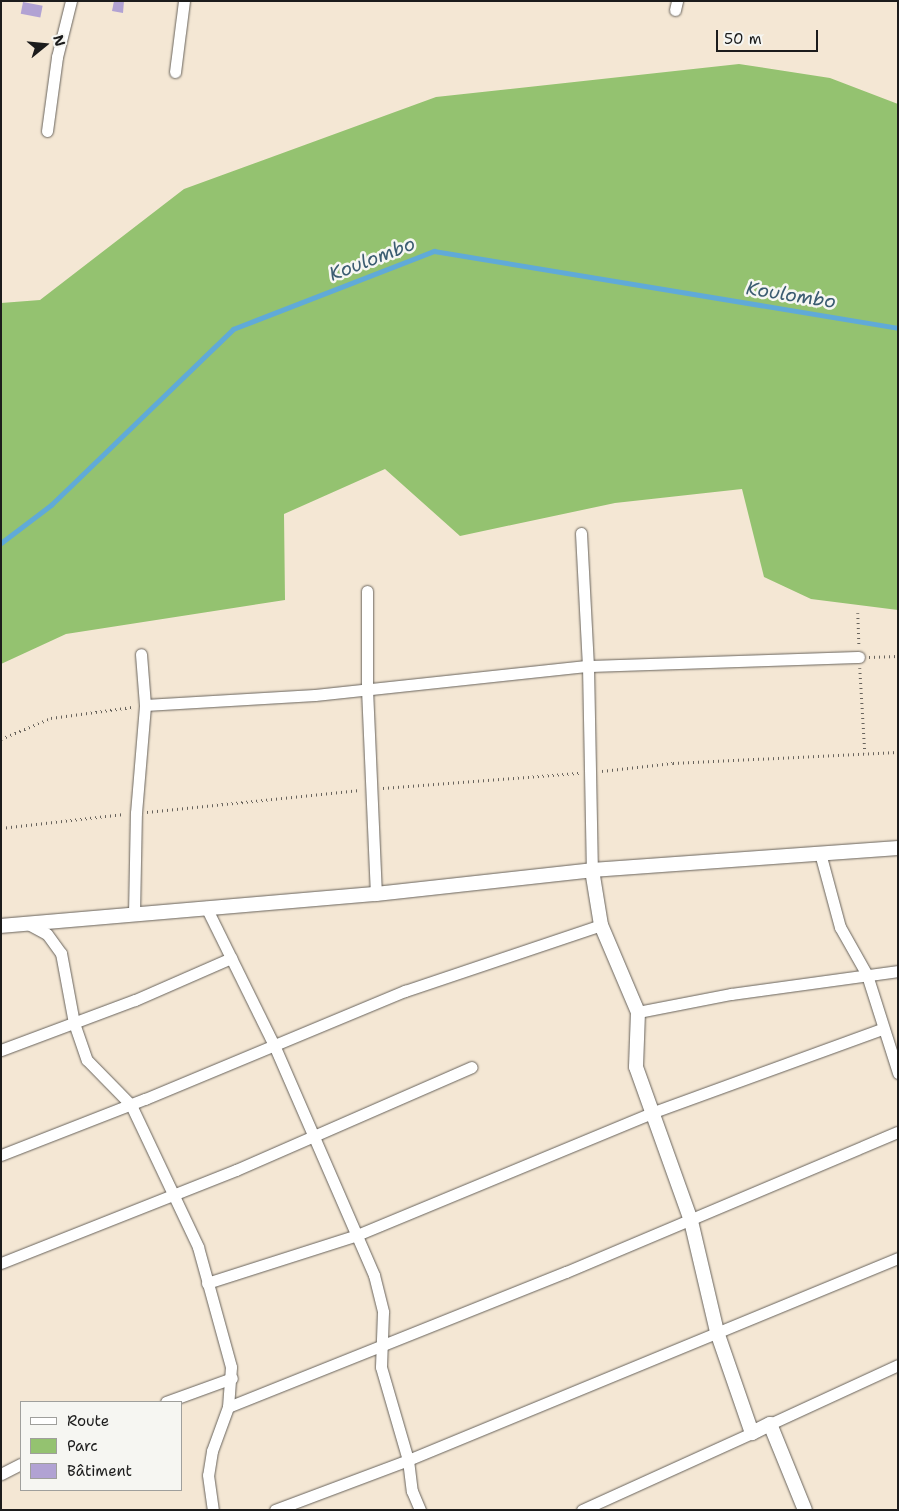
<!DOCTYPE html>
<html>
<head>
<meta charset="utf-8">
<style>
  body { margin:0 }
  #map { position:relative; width:899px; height:1511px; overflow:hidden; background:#f4e7d4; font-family:"Shantell Sans",sans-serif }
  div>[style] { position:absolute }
  .green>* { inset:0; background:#94c270 }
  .stream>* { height:4.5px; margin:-2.25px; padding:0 2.25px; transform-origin:2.25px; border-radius:2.25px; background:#60aad8 }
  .building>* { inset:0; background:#b1a2d3; transform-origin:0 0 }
  .path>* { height:2.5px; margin-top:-1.25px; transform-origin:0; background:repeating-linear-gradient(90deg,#68635c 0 1px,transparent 0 5px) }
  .roads { filter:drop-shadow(0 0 1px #68635c) drop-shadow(0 0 1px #68635c) }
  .minor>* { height:11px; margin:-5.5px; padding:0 5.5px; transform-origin:5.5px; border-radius:5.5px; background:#fff }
  .tertiary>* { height:14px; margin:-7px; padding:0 7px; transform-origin:7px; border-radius:7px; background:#fff }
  span { translate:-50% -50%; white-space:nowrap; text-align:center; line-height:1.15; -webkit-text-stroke:5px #f6f6f2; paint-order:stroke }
  .water-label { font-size:19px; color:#3b5c71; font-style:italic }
  .frame { position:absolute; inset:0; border:2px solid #1c1c1c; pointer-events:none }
  .legend { position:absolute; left:20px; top:1401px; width:162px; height:90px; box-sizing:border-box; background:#f6f6f2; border:1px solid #9f9f9c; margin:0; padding:6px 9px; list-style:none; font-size:15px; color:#1c1c1c }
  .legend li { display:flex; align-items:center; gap:10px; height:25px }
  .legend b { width:25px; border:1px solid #9f9f9c }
  .north { position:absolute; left:20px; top:20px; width:50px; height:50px; -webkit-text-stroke:4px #f6f6f2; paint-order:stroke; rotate:73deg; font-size:14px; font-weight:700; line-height:20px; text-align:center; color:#1c1c1c }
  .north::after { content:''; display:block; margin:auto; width:18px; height:22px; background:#1c1c1c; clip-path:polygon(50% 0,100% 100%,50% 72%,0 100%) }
  .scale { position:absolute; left:716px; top:30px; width:102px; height:22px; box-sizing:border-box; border:2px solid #1c1c1c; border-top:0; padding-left:6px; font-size:15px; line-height:18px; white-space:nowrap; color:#1c1c1c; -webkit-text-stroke:4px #f6f6f2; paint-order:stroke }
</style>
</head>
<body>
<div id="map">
  <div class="green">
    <div style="clip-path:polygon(739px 64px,830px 78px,898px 104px,898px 610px,811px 599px,764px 577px,742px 489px,615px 503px,460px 536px,385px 469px,284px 514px,285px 600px,66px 634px,1px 664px,1px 303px,40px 300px,184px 189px,436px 97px)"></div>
  </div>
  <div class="stream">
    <div style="left:1px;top:543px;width:63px;rotate:-37.2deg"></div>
    <div style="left:51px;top:505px;width:253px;rotate:-44deg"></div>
    <div style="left:233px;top:329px;width:216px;rotate:-21.2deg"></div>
    <div style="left:434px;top:251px;width:470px;rotate:9.4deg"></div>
  </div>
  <div class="building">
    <div style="clip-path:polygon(114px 1px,124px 1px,123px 13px,112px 11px)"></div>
    <div style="left:23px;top:2px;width:20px;height:12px;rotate:11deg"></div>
  </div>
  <div class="path">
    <div style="left:858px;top:613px;width:32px;rotate:88deg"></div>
    <div style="left:869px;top:657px;width:29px;rotate:-2deg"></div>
    <div style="left:860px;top:668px;width:85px;rotate:86.6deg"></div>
    <div style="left:1px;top:739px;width:54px;rotate:-22.8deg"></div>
    <div style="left:51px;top:718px;width:82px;rotate:-7.7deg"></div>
    <div style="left:602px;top:771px;width:71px;rotate:-6.4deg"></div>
    <div style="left:673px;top:763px;width:225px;rotate:-2.8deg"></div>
    <div style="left:383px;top:788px;width:198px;rotate:-4.4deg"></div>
    <div style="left:147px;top:812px;width:214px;rotate:-5.9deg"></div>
    <div style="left:1px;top:828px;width:124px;rotate:-6.5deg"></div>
  </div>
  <div class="roads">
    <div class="minor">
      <div style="left:675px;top:10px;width:9px;rotate:-77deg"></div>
      <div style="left:175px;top:72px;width:72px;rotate:-82.8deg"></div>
      <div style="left:47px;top:131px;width:75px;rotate:-82.3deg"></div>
      <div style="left:57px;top:57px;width:58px;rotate:-76deg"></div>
      <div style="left:581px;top:533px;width:133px;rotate:87deg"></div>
      <div style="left:588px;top:666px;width:204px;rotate:88.9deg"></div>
      <div style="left:367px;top:591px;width:98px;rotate:90deg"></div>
      <div style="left:367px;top:689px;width:205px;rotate:87.5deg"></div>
      <div style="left:145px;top:705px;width:170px;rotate:-3.4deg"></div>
      <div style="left:315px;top:695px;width:275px;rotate:-6.1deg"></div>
      <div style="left:588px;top:666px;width:271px;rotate:-1.9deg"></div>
      <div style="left:820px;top:853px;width:77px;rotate:74.9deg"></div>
      <div style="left:840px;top:927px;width:55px;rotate:60.6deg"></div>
      <div style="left:867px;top:975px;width:103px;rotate:72.4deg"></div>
      <div style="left:206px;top:907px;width:154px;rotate:63.8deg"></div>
      <div style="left:274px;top:1045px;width:251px;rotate:66.5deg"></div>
      <div style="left:374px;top:1275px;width:38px;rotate:76deg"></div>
      <div style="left:383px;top:1312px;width:55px;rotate:92.1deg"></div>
      <div style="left:381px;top:1367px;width:97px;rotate:73.8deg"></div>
      <div style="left:408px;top:1460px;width:31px;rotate:83deg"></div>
      <div style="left:412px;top:1491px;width:21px;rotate:67deg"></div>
      <div style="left:134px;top:914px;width:101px;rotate:-88.9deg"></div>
      <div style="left:136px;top:813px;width:108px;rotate:-85.2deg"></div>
      <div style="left:145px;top:705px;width:51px;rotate:-94.5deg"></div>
      <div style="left:28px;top:924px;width:21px;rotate:28deg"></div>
      <div style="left:47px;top:934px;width:24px;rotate:54deg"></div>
      <div style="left:61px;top:953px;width:71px;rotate:79.5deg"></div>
      <div style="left:74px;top:1023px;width:39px;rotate:71deg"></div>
      <div style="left:87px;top:1060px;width:63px;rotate:45.6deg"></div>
      <div style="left:131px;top:1105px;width:157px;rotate:64.7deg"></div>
      <div style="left:198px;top:1247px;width:124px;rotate:74.6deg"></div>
      <div style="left:231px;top:1367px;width:40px;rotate:94.3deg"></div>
      <div style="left:228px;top:1407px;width:47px;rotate:110deg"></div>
      <div style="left:212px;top:1451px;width:24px;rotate:99deg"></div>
      <div style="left:208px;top:1475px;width:35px;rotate:82deg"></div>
      <div style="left:638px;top:1012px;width:95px;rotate:-11deg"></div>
      <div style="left:731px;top:994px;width:169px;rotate:-7.8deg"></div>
      <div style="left:1px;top:1050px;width:143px;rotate:-20.5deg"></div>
      <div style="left:135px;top:1000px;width:105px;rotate:-23.6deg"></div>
      <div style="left:1px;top:1155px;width:155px;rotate:-21.3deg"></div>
      <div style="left:145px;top:1099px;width:282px;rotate:-22.6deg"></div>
      <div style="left:405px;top:991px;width:207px;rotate:-18.6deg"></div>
      <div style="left:1px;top:1263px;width:253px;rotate:-21.6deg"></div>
      <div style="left:236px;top:1170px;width:257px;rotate:-23.6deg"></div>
      <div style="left:207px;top:1283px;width:157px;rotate:-17.7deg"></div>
      <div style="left:357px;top:1235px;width:318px;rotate:-22.5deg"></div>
      <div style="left:651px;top:1113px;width:246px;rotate:-20deg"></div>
      <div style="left:166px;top:1402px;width:70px;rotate:-20deg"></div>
      <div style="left:228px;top:1407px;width:364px;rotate:-21.8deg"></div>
      <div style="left:566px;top:1272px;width:360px;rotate:-22.9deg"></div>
      <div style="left:770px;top:1424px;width:141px;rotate:-24.7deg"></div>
      <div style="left:1px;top:1474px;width:22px;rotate:-27deg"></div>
      <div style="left:275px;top:1510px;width:142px;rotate:-20.6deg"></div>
      <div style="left:408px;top:1460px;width:530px;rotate:-22.4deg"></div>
      <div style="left:582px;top:1510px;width:187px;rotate:-24.4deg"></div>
    </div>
    <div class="tertiary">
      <div style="left:592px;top:870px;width:56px;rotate:80.7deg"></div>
      <div style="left:601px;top:925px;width:95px;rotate:67deg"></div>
      <div style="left:638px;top:1012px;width:55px;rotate:92.1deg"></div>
      <div style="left:636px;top:1067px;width:164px;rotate:70.3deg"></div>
      <div style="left:691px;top:1221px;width:114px;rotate:76.8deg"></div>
      <div style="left:717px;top:1332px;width:107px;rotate:70.9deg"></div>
      <div style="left:752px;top:1433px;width:20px;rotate:-27deg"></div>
      <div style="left:770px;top:1424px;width:93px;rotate:67.9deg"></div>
      <div style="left:1px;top:926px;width:376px;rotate:-4.9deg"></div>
      <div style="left:376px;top:894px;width:217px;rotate:-6.3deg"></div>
      <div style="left:592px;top:870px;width:307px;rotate:-4.1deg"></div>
    </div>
  </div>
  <div class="water-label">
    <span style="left:372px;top:259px;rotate:-21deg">Koulombo</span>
    <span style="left:791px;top:295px;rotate:9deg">Koulombo</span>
  </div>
  <div class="frame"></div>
  <ul class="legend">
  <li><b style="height:6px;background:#fff"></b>Route</li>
  <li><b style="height:14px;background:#94c270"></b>Parc</li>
  <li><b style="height:14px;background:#b1a2d3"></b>Bâtiment</li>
  </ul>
  <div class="north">N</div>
  <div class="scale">50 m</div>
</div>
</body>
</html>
